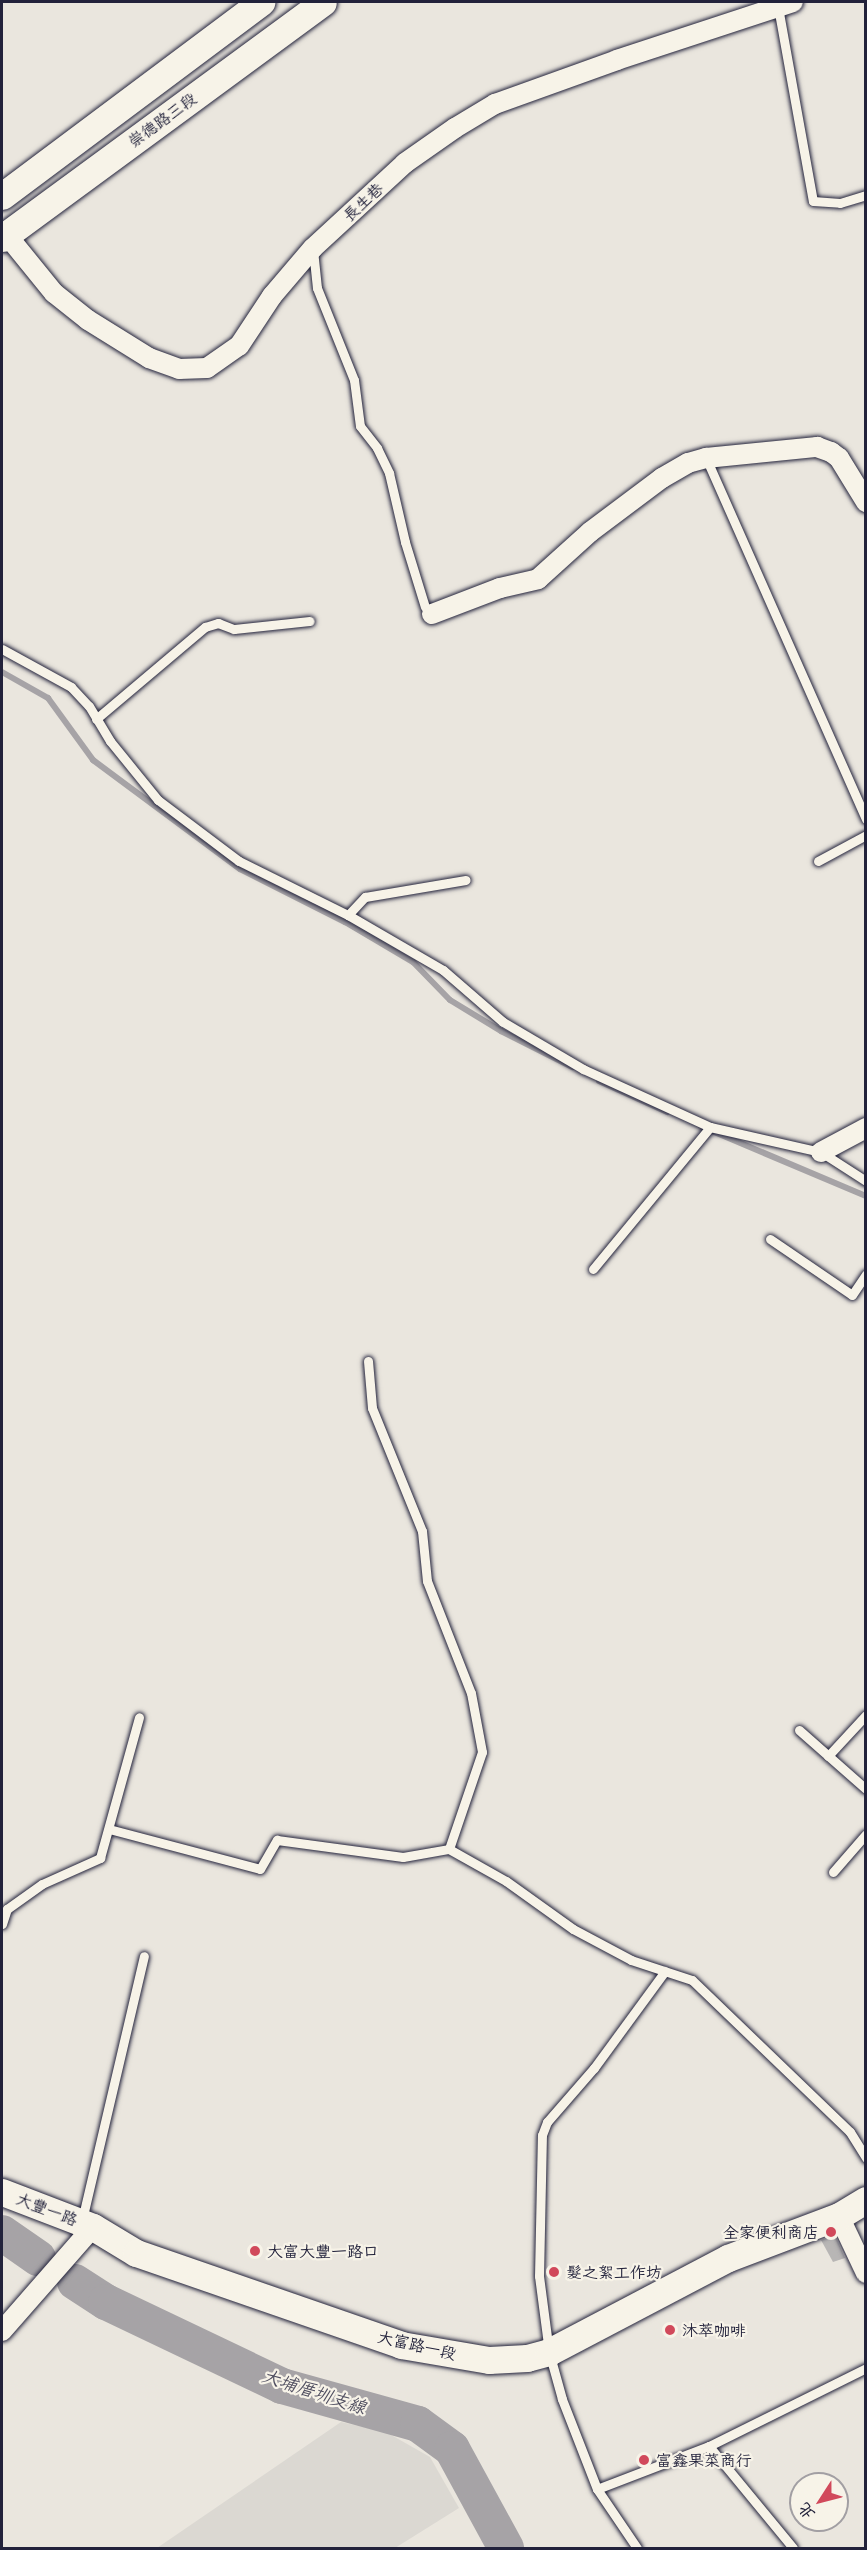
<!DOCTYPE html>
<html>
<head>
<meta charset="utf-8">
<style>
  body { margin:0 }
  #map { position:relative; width:867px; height:2550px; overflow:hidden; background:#eae6de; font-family:"Patrick Hand","LXGW WenKai TC",sans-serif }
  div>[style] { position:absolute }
  .built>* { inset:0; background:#dbd8d2 }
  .stream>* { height:6px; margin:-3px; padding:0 3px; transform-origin:3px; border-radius:3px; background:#a6a3a6 }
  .river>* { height:36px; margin:-18px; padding:0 18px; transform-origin:18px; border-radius:18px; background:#a6a3a6 }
  .building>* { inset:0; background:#b8b6b5 }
  .roads { filter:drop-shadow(0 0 2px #22223b) drop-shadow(0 0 2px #22223b) }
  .lane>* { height:9px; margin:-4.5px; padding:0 4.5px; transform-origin:4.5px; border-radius:4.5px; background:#f7f3e8 }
  .street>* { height:20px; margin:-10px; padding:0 10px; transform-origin:10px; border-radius:10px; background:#f7f3e8 }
  .secondary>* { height:27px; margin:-13.5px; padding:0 13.5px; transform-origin:13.5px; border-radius:13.5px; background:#f7f3e8 }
  .dots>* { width:16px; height:16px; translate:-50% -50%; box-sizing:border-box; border:3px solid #f7f3e8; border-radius:50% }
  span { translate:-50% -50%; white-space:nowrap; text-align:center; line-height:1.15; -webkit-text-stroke:4.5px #f7f3e8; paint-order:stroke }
  .street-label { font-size:16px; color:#22223b }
  .poi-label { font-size:16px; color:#22223b }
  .right { translate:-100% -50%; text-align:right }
  .left { translate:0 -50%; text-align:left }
  .water-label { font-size:18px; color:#504f60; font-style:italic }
  .frame { position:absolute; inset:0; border:3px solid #22223b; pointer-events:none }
  .north { position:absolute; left:789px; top:2472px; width:60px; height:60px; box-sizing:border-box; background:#f7f3e8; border:2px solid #a29fa3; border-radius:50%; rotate:234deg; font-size:16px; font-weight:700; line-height:24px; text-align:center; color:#22223b }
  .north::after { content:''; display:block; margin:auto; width:21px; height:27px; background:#d1495b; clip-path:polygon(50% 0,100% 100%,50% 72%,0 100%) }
</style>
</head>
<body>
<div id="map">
  <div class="built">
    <div style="clip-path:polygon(341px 2422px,386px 2432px,430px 2457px,459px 2508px,395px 2548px,157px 2548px)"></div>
  </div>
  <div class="stream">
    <div style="left:2px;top:672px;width:53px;rotate:29.5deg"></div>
    <div style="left:48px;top:698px;width:77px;rotate:54deg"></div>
    <div style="left:93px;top:760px;width:183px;rotate:36.6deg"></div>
    <div style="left:240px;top:869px;width:118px;rotate:26.8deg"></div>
    <div style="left:345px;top:922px;width:79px;rotate:30.5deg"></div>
    <div style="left:413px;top:962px;width:53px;rotate:45.8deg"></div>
    <div style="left:450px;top:1000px;width:60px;rotate:31.3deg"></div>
    <div style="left:501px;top:1031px;width:80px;rotate:26.9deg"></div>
    <div style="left:599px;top:1081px;width:75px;rotate:24.5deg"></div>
    <div style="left:712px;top:1131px;width:167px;rotate:22.9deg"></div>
  </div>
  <div class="river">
    <div style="left:2px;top:2233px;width:44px;rotate:34.8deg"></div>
    <div style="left:75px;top:2282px;width:37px;rotate:33deg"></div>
    <div style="left:106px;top:2302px;width:195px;rotate:25.5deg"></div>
    <div style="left:282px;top:2386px;width:141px;rotate:15.6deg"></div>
    <div style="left:418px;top:2424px;width:42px;rotate:36.3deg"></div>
    <div style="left:452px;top:2449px;width:113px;rotate:61.4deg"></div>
  </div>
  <div class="building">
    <div style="clip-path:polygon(835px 2235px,845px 2258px,833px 2262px,821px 2240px)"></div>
  </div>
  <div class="roads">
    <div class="lane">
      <div style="left:778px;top:7px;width:197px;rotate:79.8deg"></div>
      <div style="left:813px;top:201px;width:27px;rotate:4deg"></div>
      <div style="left:840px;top:203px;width:27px;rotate:-17deg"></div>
      <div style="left:313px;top:250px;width:38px;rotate:84deg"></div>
      <div style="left:317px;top:288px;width:99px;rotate:68.1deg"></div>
      <div style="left:354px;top:380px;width:46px;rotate:82.6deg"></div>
      <div style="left:360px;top:426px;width:28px;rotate:52deg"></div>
      <div style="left:377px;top:448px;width:28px;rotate:64deg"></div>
      <div style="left:389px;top:473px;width:71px;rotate:76.9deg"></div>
      <div style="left:405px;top:542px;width:68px;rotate:72.9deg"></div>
      <div style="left:706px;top:458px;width:395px;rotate:66.1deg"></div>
      <div style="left:2px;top:649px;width:79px;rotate:28.8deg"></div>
      <div style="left:71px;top:687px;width:26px;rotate:47deg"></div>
      <div style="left:89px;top:706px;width:41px;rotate:59deg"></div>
      <div style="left:110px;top:741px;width:76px;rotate:50.9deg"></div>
      <div style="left:158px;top:800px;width:101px;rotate:37deg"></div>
      <div style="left:239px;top:861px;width:122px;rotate:26.4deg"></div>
      <div style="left:348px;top:915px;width:110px;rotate:30.1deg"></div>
      <div style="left:443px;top:970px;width:79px;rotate:40.9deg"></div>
      <div style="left:503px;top:1022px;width:93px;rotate:30.4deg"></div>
      <div style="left:583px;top:1069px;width:140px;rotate:24.5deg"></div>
      <div style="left:710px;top:1127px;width:114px;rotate:12.7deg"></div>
      <div style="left:821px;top:1152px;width:54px;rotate:32.8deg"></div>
      <div style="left:96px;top:719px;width:143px;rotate:-40.2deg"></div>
      <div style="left:205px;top:627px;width:14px;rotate:-17deg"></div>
      <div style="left:218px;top:623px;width:17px;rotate:21deg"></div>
      <div style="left:234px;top:629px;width:76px;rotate:-6deg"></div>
      <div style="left:818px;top:861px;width:55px;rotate:-28.4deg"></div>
      <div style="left:348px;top:915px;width:25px;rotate:-47deg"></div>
      <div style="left:365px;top:897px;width:102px;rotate:-9.6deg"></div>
      <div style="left:770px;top:1239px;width:99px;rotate:34.3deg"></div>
      <div style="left:852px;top:1295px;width:25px;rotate:-56deg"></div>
      <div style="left:593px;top:1269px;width:184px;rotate:-50.5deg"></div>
      <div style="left:368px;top:1361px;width:47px;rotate:85.1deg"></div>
      <div style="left:372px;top:1408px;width:133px;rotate:67.9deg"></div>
      <div style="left:422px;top:1531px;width:50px;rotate:84.3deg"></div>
      <div style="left:427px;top:1581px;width:120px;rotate:68.6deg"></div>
      <div style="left:471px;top:1693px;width:60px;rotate:79.4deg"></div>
      <div style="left:482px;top:1752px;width:102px;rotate:108.8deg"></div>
      <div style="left:799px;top:1730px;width:89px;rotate:41.4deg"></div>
      <div style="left:828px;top:1756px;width:56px;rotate:-47.2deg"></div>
      <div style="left:109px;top:1829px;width:156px;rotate:14.8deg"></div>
      <div style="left:260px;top:1869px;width:34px;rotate:-60deg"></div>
      <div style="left:277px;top:1840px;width:127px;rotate:7.7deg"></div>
      <div style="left:403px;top:1857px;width:47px;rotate:-9.9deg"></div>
      <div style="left:449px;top:1849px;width:65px;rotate:29.3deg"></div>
      <div style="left:506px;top:1881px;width:82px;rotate:35.6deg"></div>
      <div style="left:573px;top:1929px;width:66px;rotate:28.1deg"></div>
      <div style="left:631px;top:1960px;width:64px;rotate:18.2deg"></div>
      <div style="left:692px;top:1980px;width:219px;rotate:43.9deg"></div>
      <div style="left:850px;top:2132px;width:31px;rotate:58deg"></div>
      <div style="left:833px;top:1872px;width:50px;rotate:-49deg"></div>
      <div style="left:2px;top:1924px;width:16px;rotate:-72deg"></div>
      <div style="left:7px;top:1909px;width:43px;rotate:-35.5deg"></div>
      <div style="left:42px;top:1884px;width:64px;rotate:-24.1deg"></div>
      <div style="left:100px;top:1858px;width:146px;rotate:-74.5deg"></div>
      <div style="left:82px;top:2220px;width:271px;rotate:-76.8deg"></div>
      <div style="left:709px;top:2446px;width:132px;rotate:50.5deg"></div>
      <div style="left:597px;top:2489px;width:120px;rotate:-21deg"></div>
      <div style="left:709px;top:2446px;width:175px;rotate:-26.4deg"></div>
      <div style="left:637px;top:2548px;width:71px;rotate:-124.1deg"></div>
      <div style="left:597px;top:2489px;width:97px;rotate:-111.3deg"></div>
      <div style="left:562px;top:2399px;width:49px;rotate:-105.5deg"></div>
      <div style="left:549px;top:2352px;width:77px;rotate:-97.5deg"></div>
      <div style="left:539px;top:2276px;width:141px;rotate:-88.8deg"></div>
      <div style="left:542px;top:2135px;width:14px;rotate:-69deg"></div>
      <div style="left:547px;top:2122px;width:72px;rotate:-49deg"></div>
      <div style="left:594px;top:2068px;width:120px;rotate:-53.8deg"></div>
    </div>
    <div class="street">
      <div style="left:6px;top:234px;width:76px;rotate:50.9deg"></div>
      <div style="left:54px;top:293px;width:43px;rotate:38.5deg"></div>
      <div style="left:88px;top:320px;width:72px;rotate:31.9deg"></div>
      <div style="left:149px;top:358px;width:32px;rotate:20deg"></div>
      <div style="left:179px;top:369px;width:28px;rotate:-2deg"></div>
      <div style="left:207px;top:368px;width:39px;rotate:-35deg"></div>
      <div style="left:239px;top:346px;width:60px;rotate:-56.6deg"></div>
      <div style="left:272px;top:296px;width:63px;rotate:-49.5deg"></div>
      <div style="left:313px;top:248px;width:125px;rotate:-42.7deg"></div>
      <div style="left:405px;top:163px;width:61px;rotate:-35deg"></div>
      <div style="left:455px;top:128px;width:47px;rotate:-31deg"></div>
      <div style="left:495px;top:104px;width:130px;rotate:-19.8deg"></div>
      <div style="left:617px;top:60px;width:185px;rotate:-18.2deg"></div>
      <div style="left:432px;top:614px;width:73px;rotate:-20.9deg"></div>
      <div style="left:500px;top:588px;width:39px;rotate:-13deg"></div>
      <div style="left:538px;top:579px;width:70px;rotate:-42.1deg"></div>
      <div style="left:590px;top:532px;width:90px;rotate:-36.9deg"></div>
      <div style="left:662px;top:478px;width:30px;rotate:-30deg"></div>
      <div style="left:688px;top:463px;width:19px;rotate:-16deg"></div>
      <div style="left:706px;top:458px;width:112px;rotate:-5.7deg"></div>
      <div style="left:817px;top:447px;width:15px;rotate:20deg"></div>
      <div style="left:831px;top:452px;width:10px;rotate:37deg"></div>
      <div style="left:839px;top:458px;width:52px;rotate:58.5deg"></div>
      <div style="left:821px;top:1152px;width:51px;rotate:-28.1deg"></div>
      <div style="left:839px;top:2216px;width:63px;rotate:64.7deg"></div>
      <div style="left:2px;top:2331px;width:138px;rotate:-48.8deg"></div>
    </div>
    <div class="secondary">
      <div style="left:2px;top:196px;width:324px;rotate:-36.8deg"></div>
      <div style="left:2px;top:238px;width:398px;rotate:-36.3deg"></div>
      <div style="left:2px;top:2192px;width:97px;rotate:21deg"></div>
      <div style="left:93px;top:2227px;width:50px;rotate:31.2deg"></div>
      <div style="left:136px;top:2253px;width:281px;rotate:19.1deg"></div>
      <div style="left:401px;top:2345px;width:89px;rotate:9.7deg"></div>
      <div style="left:489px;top:2360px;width:38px;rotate:-3deg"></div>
      <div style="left:527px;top:2358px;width:23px;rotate:-15deg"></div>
      <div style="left:549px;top:2352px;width:202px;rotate:-27.7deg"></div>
      <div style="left:728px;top:2258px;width:119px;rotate:-20.7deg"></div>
      <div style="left:839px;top:2216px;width:31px;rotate:-31deg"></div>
    </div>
  </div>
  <div class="dots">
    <div style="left:831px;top:2232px;background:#d1495b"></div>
    <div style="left:255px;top:2251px;background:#d1495b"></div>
    <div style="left:554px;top:2272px;background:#d1495b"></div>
    <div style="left:670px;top:2330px;background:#d1495b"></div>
    <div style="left:644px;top:2460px;background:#d1495b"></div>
  </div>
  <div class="street-label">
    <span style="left:162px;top:120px;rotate:-36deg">崇德路三段</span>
    <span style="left:363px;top:202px;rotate:-43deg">長生巷</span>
    <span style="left:47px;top:2209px;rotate:21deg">大豐一路</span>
    <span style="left:417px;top:2345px;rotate:13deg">大富路一段</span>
  </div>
  <div class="poi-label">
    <span class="right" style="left:819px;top:2232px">全家便利商店</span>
    <span class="left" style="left:267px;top:2251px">大富大豐一路口</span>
    <span class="left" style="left:566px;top:2272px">髮之絮工作坊</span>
    <span class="left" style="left:682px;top:2330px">沐萃咖啡</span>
    <span class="left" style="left:656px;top:2460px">富鑫果菜商行</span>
  </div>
  <div class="water-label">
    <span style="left:314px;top:2392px;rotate:18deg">大埔厝圳支線</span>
  </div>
  <div class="frame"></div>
  <div class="north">北</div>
</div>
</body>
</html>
